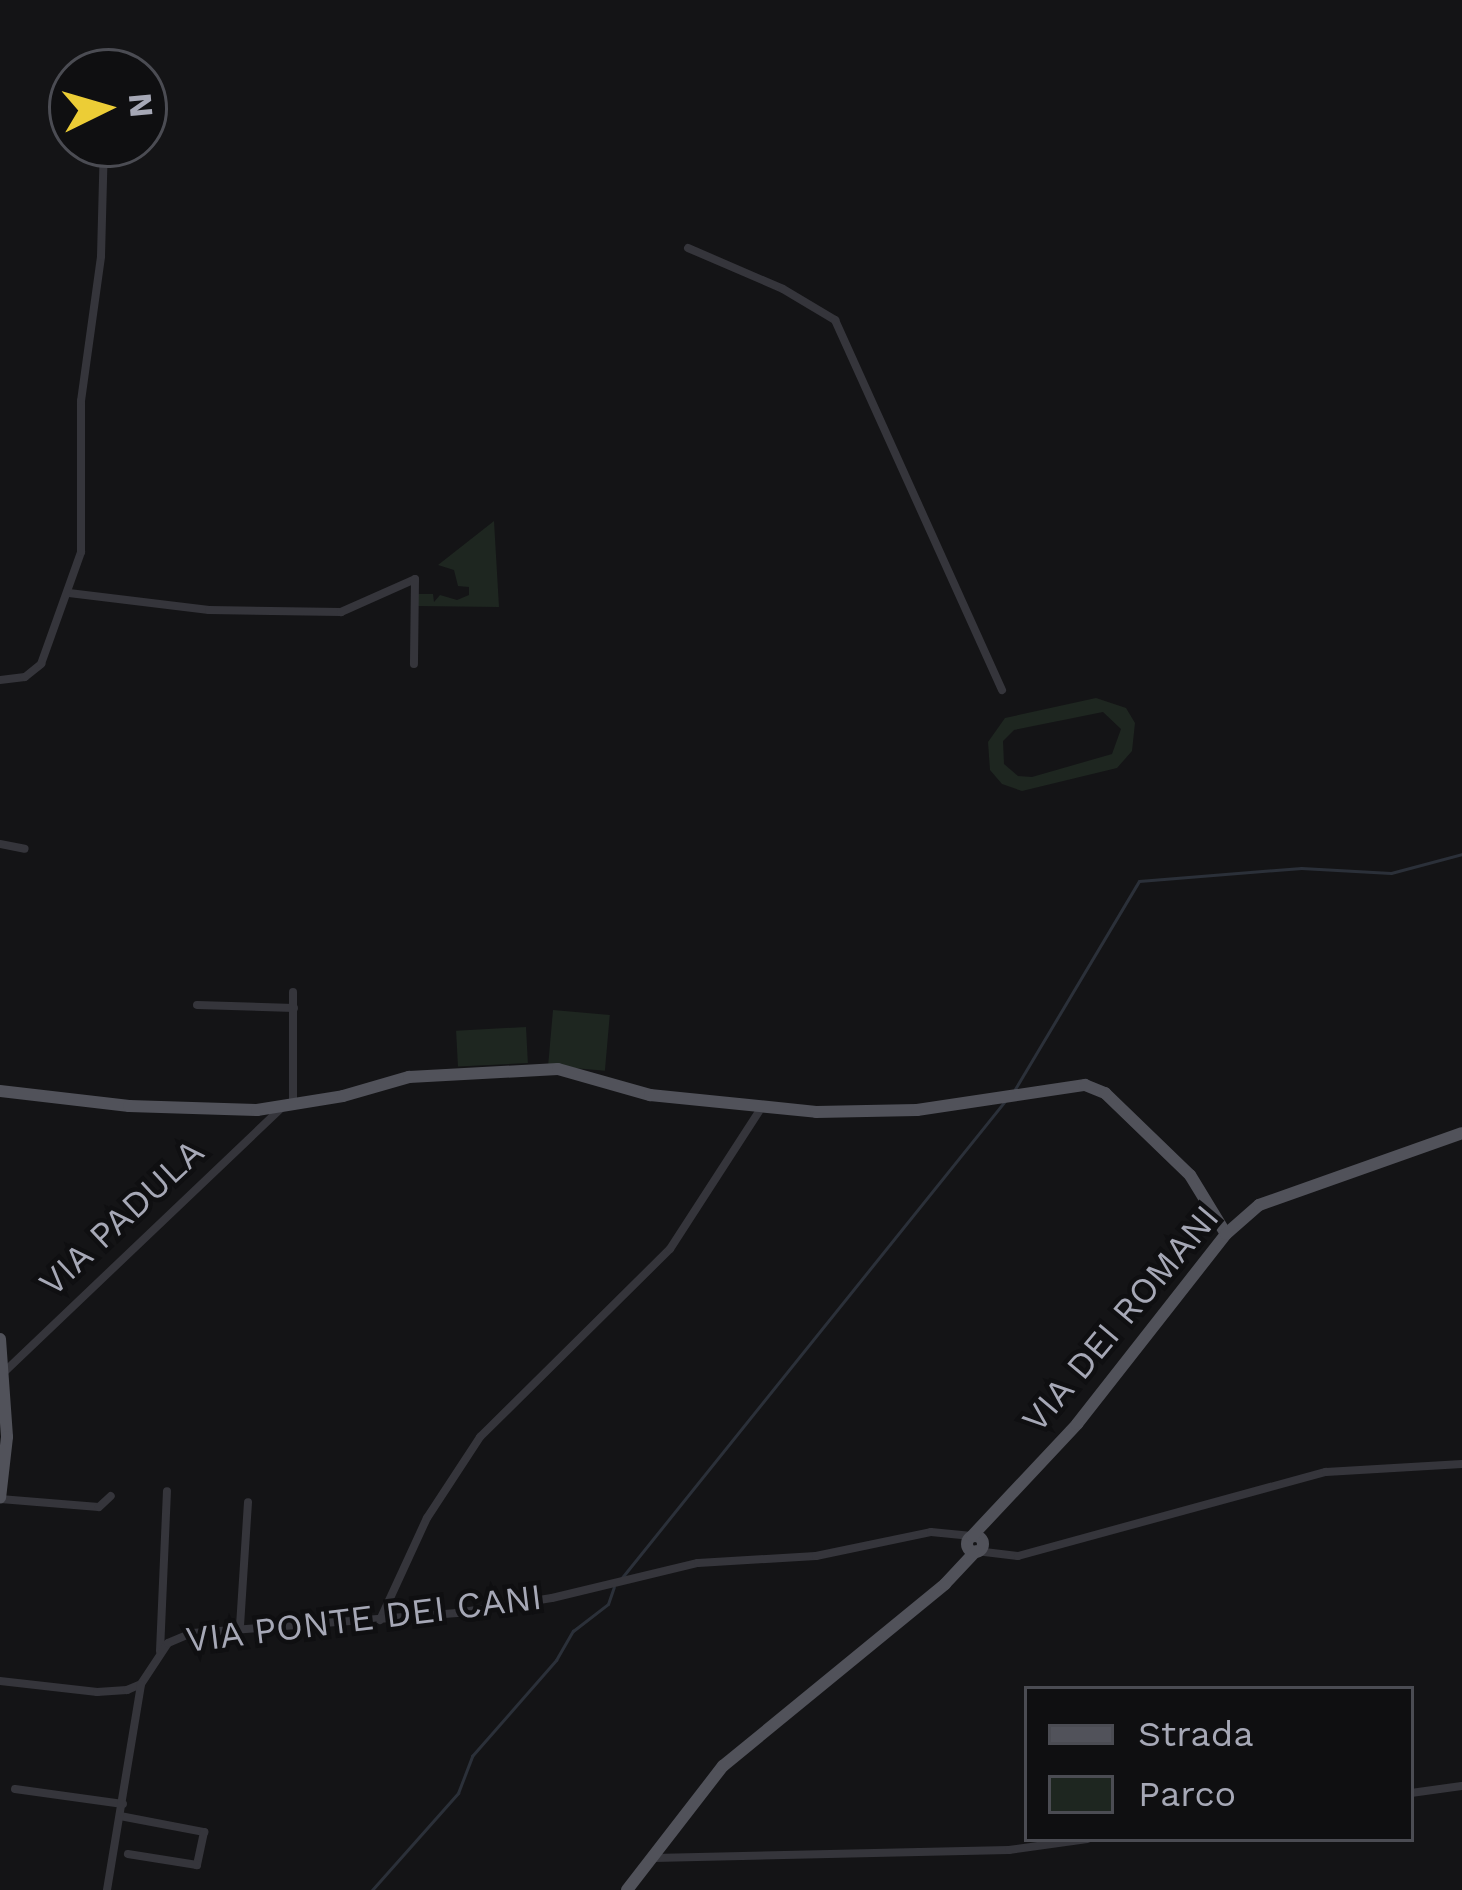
<!DOCTYPE html>
<html>
<head>
<meta charset="utf-8">
<style>
  body { margin:0 }
  #map { position:relative; width:1462px; height:1890px; overflow:hidden; background:#141416; font-family:"Work Sans",sans-serif }
  div>[style] { position:absolute }
  .green>* { inset:0; background:#1e2620; transform-origin:0 0 }
  .stream>* { height:3px; margin:-1.5px; padding:0 1.5px; transform-origin:1.5px; border-radius:1.5px; background:#2b3039 }
  .minor>* { height:8px; margin:-4px; padding:0 4px; transform-origin:4px; border-radius:4px; background:#35353b }
  .major>* { height:12px; margin:-6px; padding:0 6px; transform-origin:6px; border-radius:6px; background:#51525a }
  .major>.ring { margin:-6px; padding:0; box-sizing:content-box; background:none; border:12px solid #51525a; border-radius:50% }
  span { translate:-50% -50%; white-space:nowrap; text-align:center; line-height:1.15; -webkit-text-stroke:9px #0f0f11; paint-order:stroke }
  .street-label { font-size:36px; color:#a6a8b6 }
  .legend { position:absolute; left:1024px; top:1686px; width:390px; height:156px; box-sizing:border-box; background:#0f0f11; border:3px solid #4b4c53; margin:0; padding:15px 21px; list-style:none; font-size:36px; color:#a6a8b6 }
  .legend li { display:flex; align-items:center; gap:24px; height:60px }
  .legend b { width:60px; border:3px solid #4b4c53 }
  .north { position:absolute; left:48px; top:48px; width:120px; height:120px; box-sizing:border-box; background:#0f0f11; border:3px solid #4b4c53; border-radius:50%; rotate:85deg; font-size:33px; font-weight:700; line-height:48px; text-align:center; color:#a6a8b6 }
  .north::after { content:''; display:block; margin:auto; width:42px; height:54px; background:#eccd36; clip-path:polygon(50% 0,100% 100%,50% 72%,0 100%) }
</style>
</head>
<body>
<div id="map">
  <div class="green">
    <div style="clip-path:polygon(494px 521px,499px 607px,418px 606px,418px 594px,433px 594px,434px 602px,440px 595px,457px 600px,469px 595px,469px 587px,458px 586px,454px 570px,438px 565px)"></div>
    <div style="clip-path:polygon(evenodd,1096px 698px,1126px 708px,1135px 723px,1132px 751px,1117px 768px,1022px 791px,1002px 784px,990px 770px,988px 742px,1005px 718px,1096px 698px,1103px 712px,1121px 729px,1112px 754px,1032px 777px,1018px 776px,1004px 764px,1003px 741px,1014px 730px,1103px 712px)"></div>
    <div style="left:553px;top:1010px;width:57px;height:56px;rotate:5deg"></div>
    <div style="left:526px;top:1027px;width:36px;height:70px;rotate:87deg"></div>
  </div>
  <div class="stream">
    <div style="left:1015px;top:1089px;width:242px;rotate:-59.2deg"></div>
    <div style="left:1139px;top:881px;width:163px;rotate:-4.6deg"></div>
    <div style="left:1301px;top:868px;width:90px;rotate:3.2deg"></div>
    <div style="left:1391px;top:873px;width:73px;rotate:-15deg"></div>
    <div style="left:620px;top:1580px;width:615px;rotate:-51.21deg"></div>
    <div style="left:372px;top:1890px;width:130px;rotate:-48.4deg"></div>
    <div style="left:458px;top:1793px;width:40px;rotate:-69deg"></div>
    <div style="left:472px;top:1756px;width:128px;rotate:-48.8deg"></div>
    <div style="left:556px;top:1660px;width:34px;rotate:-60deg"></div>
    <div style="left:573px;top:1631px;width:44px;rotate:-37.6deg"></div>
    <div style="left:608px;top:1604px;width:18px;rotate:-71deg"></div>
  </div>
  <div class="minor">
    <div style="left:688px;top:248px;width:103px;rotate:23.3deg"></div>
    <div style="left:783px;top:289px;width:61px;rotate:30.8deg"></div>
    <div style="left:835px;top:320px;width:406px;rotate:65.7deg"></div>
    <div style="left:69px;top:593px;width:141px;rotate:6.9deg"></div>
    <div style="left:209px;top:610px;width:132px;rotate:0.9deg"></div>
    <div style="left:341px;top:612px;width:81px;rotate:-24deg"></div>
    <div style="left:415px;top:579px;width:85px;rotate:90.7deg"></div>
    <div style="left:0;top:680px;width:25px;rotate:-7deg"></div>
    <div style="left:25px;top:677px;width:21px;rotate:-39deg"></div>
    <div style="left:41px;top:664px;width:119px;rotate:-70.3deg"></div>
    <div style="left:81px;top:552px;width:151px;rotate:-90deg"></div>
    <div style="left:81px;top:401px;width:146px;rotate:-82.1deg"></div>
    <div style="left:101px;top:256px;width:112px;rotate:-88.5deg"></div>
    <div style="left:0;top:844px;width:25px;rotate:11deg"></div>
    <div style="left:197px;top:1005px;width:97px;rotate:1.8deg"></div>
    <div style="left:293px;top:1104px;width:112px;rotate:-90deg"></div>
    <div style="left:1px;top:1375px;width:387px;rotate:-43.6deg"></div>
    <div style="left:0;top:1499px;width:99px;rotate:4.6deg"></div>
    <div style="left:99px;top:1507px;width:16px;rotate:-43deg"></div>
    <div style="left:976px;top:1551px;width:42px;rotate:6.8deg"></div>
    <div style="left:1018px;top:1556px;width:319px;rotate:-15.3deg"></div>
    <div style="left:1326px;top:1472px;width:136px;rotate:-3.4deg"></div>
    <div style="left:380px;top:1620px;width:112px;rotate:-65.3deg"></div>
    <div style="left:427px;top:1518px;width:97px;rotate:-56.8deg"></div>
    <div style="left:480px;top:1437px;width:267px;rotate:-44.7deg"></div>
    <div style="left:670px;top:1249px;width:166px;rotate:-57.1deg"></div>
    <div style="left:240px;top:1626px;width:124px;rotate:-86.3deg"></div>
    <div style="left:160px;top:1651px;width:160px;rotate:-87.5deg"></div>
    <div style="left:0;top:1681px;width:98px;rotate:6.5deg"></div>
    <div style="left:97px;top:1692px;width:30px;rotate:-4deg"></div>
    <div style="left:127px;top:1690px;width:15px;rotate:-23deg"></div>
    <div style="left:141px;top:1684px;width:49px;rotate:-56.6deg"></div>
    <div style="left:168px;top:1643px;width:26px;rotate:-23deg"></div>
    <div style="left:192px;top:1633px;width:266px;rotate:-4.3deg"></div>
    <div style="left:457px;top:1613px;width:96px;rotate:-9deg"></div>
    <div style="left:552px;top:1598px;width:150px;rotate:-13.5deg"></div>
    <div style="left:698px;top:1563px;width:118px;rotate:-3.4deg"></div>
    <div style="left:816px;top:1556px;width:117px;rotate:-11.8deg"></div>
    <div style="left:931px;top:1532px;width:41px;rotate:5.6deg"></div>
    <div style="left:15px;top:1789px;width:109px;rotate:7.9deg"></div>
    <div style="left:1411px;top:1793px;width:51px;rotate:-7.8deg"></div>
    <div style="left:120px;top:1816px;width:86px;rotate:10.8deg"></div>
    <div style="left:204px;top:1832px;width:34px;rotate:102deg"></div>
    <div style="left:197px;top:1865px;width:70px;rotate:-170.9deg"></div>
    <div style="left:654px;top:1858px;width:355px;rotate:-1.3deg"></div>
    <div style="left:1009px;top:1850px;width:79px;rotate:-8deg"></div>
    <div style="left:107px;top:1890px;width:208px;rotate:-80.6deg"></div>
  </div>
  <div class="major">
    <div style="left:0;top:1091px;width:130px;rotate:6.6deg"></div>
    <div style="left:129px;top:1106px;width:128px;rotate:1.8deg"></div>
    <div style="left:257px;top:1110px;width:87px;rotate:-9.2deg"></div>
    <div style="left:343px;top:1096px;width:69px;rotate:-16.1deg"></div>
    <div style="left:409px;top:1077px;width:149px;rotate:-3.1deg"></div>
    <div style="left:558px;top:1069px;width:96px;rotate:15.8deg"></div>
    <div style="left:650px;top:1095px;width:167px;rotate:5.8deg"></div>
    <div style="left:816px;top:1112px;width:101px;rotate:-1.1deg"></div>
    <div style="left:917px;top:1110px;width:170px;rotate:-8.5deg"></div>
    <div style="left:1085px;top:1085px;width:22px;rotate:22deg"></div>
    <div style="left:1105px;top:1093px;width:118px;rotate:44deg"></div>
    <div style="left:1190px;top:1175px;width:69px;rotate:58.6deg"></div>
    <div style="left:0;top:1339px;width:98px;rotate:85.9deg"></div>
    <div style="left:7px;top:1437px;width:61px;rotate:96.5deg"></div>
    <div class="ring" style="left:967px;top:1536px;width:4px;height:4px"></div>
    <div style="left:972px;top:1536px;width:154px;rotate:-46.8deg"></div>
    <div style="left:1077px;top:1424px;width:241px;rotate:-51.9deg"></div>
    <div style="left:1226px;top:1234px;width:44px;rotate:-41.3deg"></div>
    <div style="left:1259px;top:1205px;width:215px;rotate:-19.5deg"></div>
    <div style="left:627px;top:1890px;width:157px;rotate:-52.3deg"></div>
    <div style="left:723px;top:1766px;width:287px;rotate:-39.3deg"></div>
    <div style="left:945px;top:1584px;width:45px;rotate:-46.8deg"></div>
  </div>
  <div class="street-label">
    <span style="left:122px;top:1218px;rotate:-43deg">VIA PADULA</span>
    <span style="left:1121px;top:1319px;rotate:-50deg">VIA DEI ROMANI</span>
    <span style="left:364px;top:1619px;rotate:-7deg">VIA PONTE DEI CANI</span>
  </div>
  <ul class="legend">
  <li><b style="height:15px;background:#51525a"></b>Strada</li>
  <li><b style="height:33px;background:#1e2620"></b>Parco</li>
  </ul>
  <div class="north">N</div>
</div>
</body>
</html>
